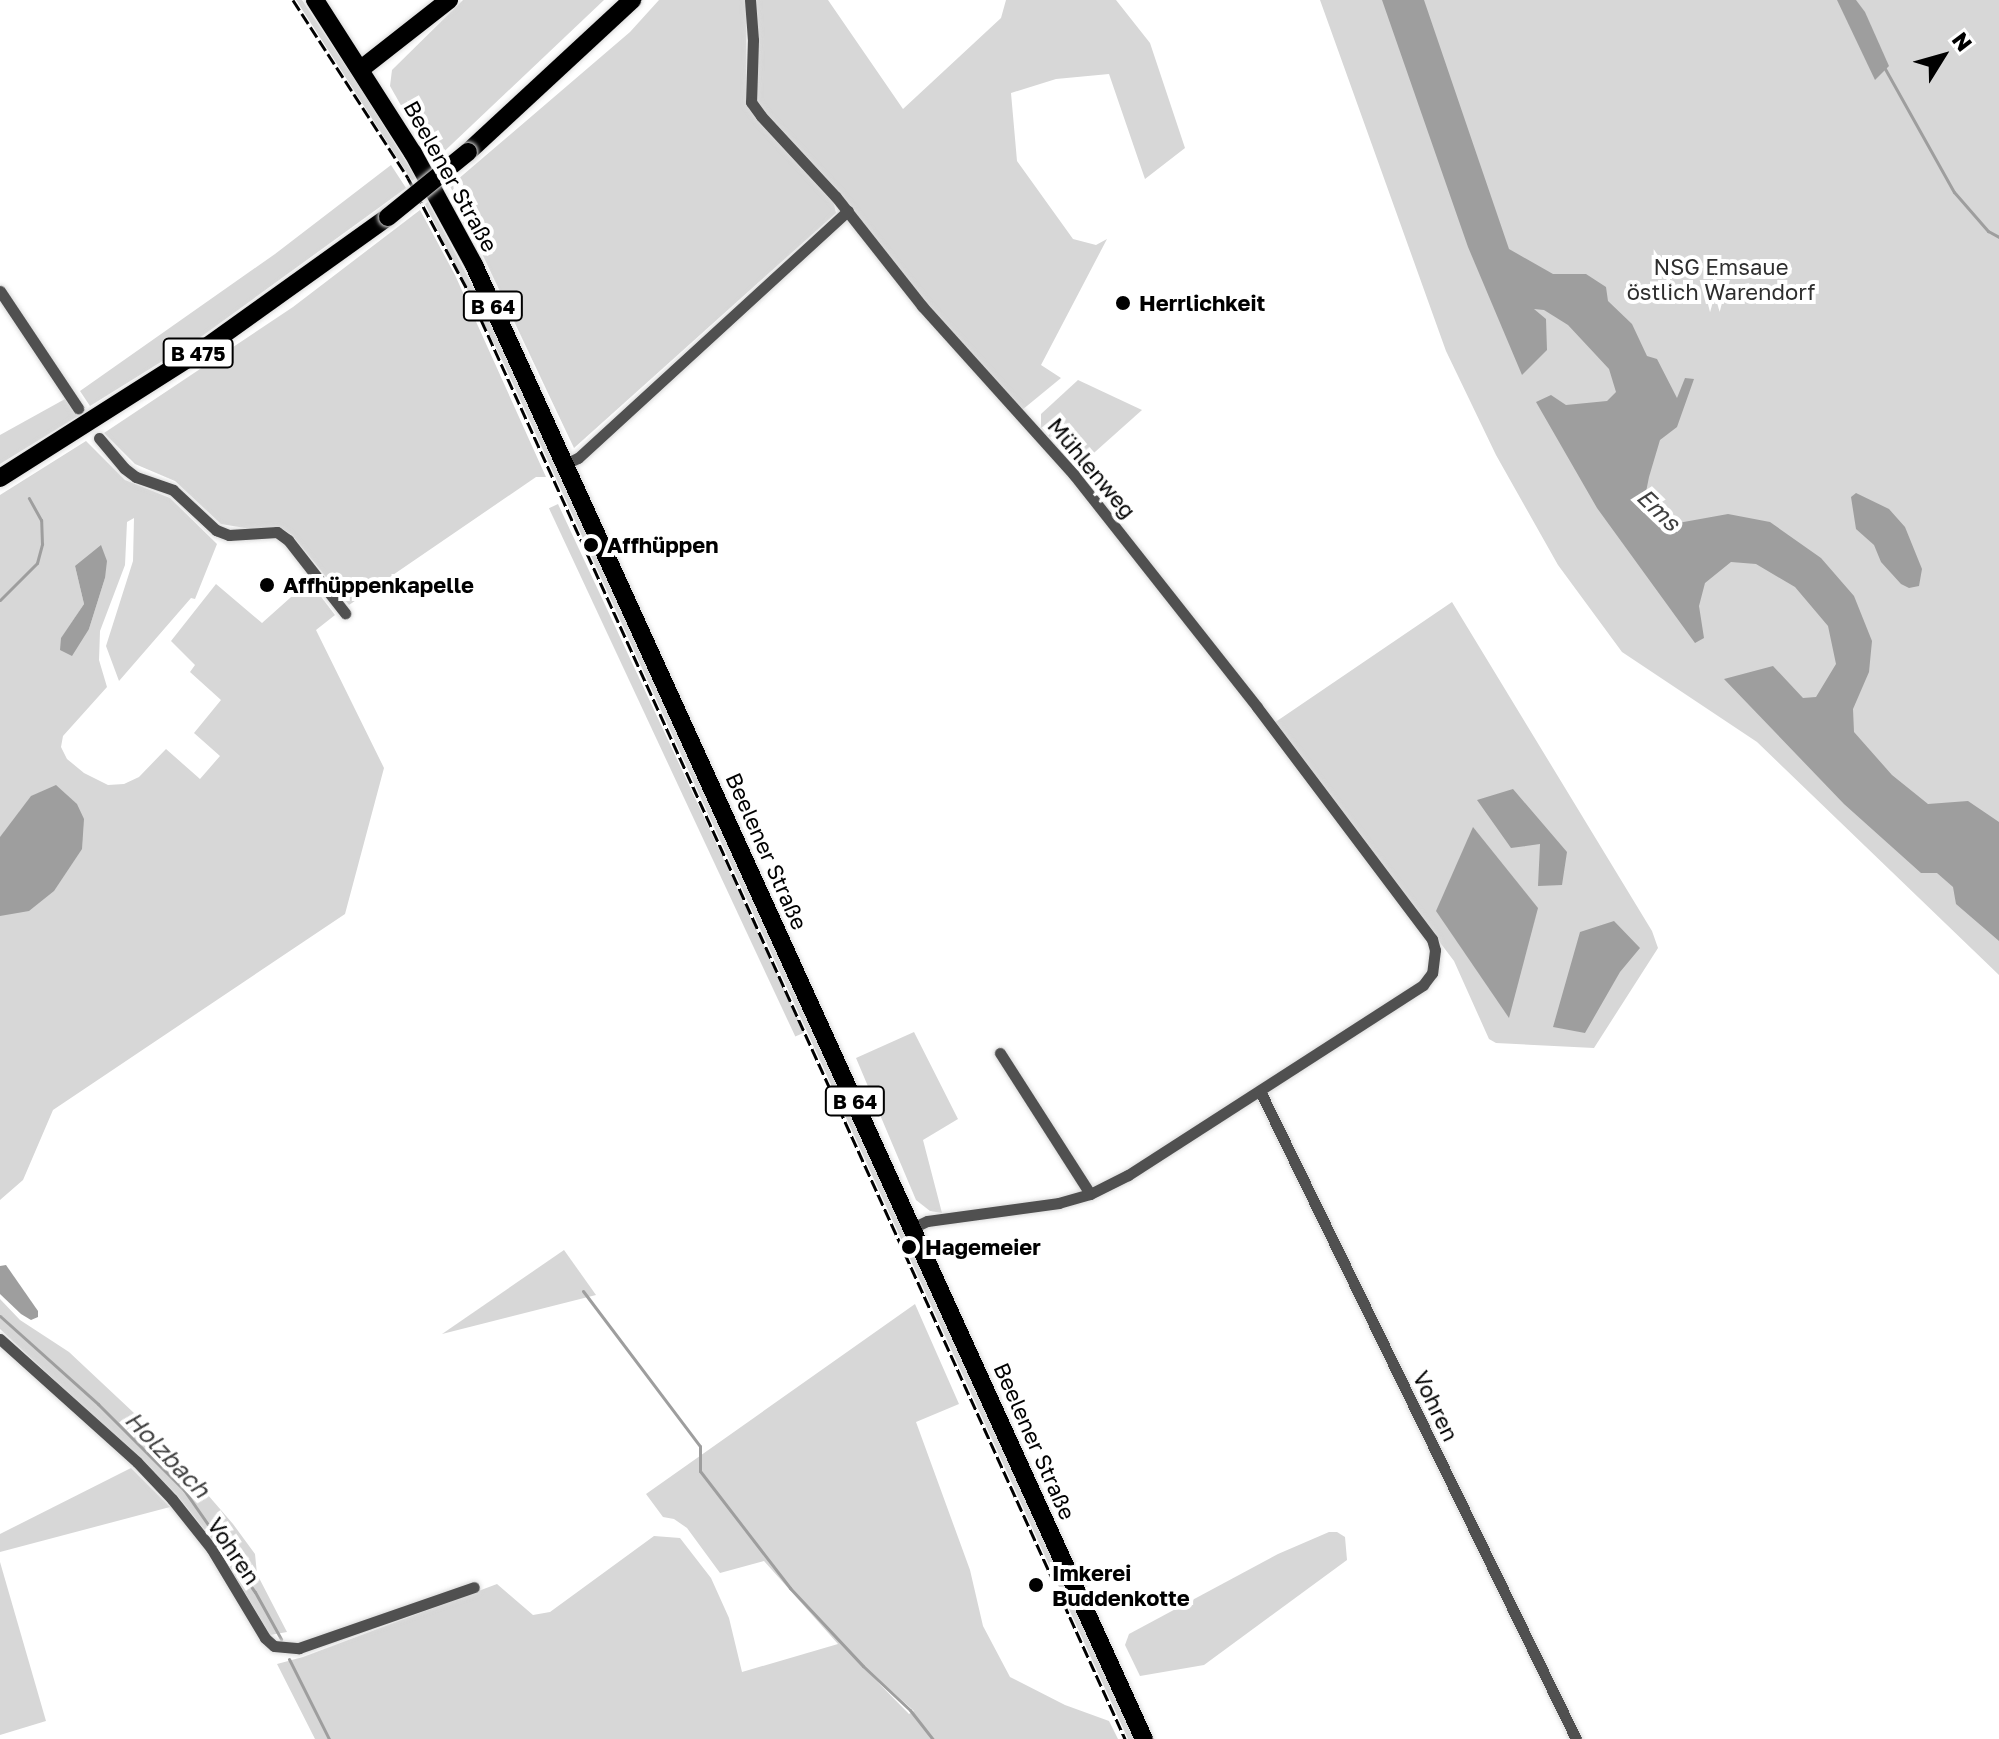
<!DOCTYPE html>
<html>
<head>
<meta charset="utf-8">
<style>
  body { margin:0 }
  #map { position:relative; width:1999px; height:1739px; overflow:hidden; background:#fff; font-family:"Golos Text",sans-serif }
  div>[style] { position:absolute }
  .green>* { inset:0; background:#d7d7d7; transform-origin:0 0 }
  .water>* { inset:0; background:#9e9e9e }
  .stream>* { height:3px; margin:-1.5px; padding:0 1.5px; transform-origin:1.5px; border-radius:1.5px; background:#9e9e9e }
  .roads { filter:drop-shadow(0 0 2px #dbdbdb) drop-shadow(0 0 2px #dbdbdb) }
  .street>* { height:11px; margin:-5.5px; padding:0 5.5px; transform-origin:5.5px; border-radius:5.5px; background:#505050 }
  .primary>* { height:18px; margin:-9px; padding:0 9px; transform-origin:9px; border-radius:9px; background:#000 }
  .rail>* { height:3px; margin-top:-1.5px; transform-origin:0; background:repeating-linear-gradient(90deg,#000 0 12px,transparent 0 16px) }
  .bridges { filter:drop-shadow(0 0 2px #dbdbdb) drop-shadow(0 0 2px #dbdbdb) }
  .primary-bridge>* { height:18px; margin:-9px; padding:0 9px; transform-origin:9px; border-radius:9px; background:#000 }
  .dots>* { width:22px; height:22px; translate:-50% -50%; box-sizing:border-box; border:4px solid #fff; border-radius:50% }
  span { translate:-50% -50%; white-space:nowrap; text-align:center; line-height:1.15; -webkit-text-stroke:8px #fff; paint-order:stroke }
  .shield-label span { padding:2px 6px; background:#fff; border:2px solid; border-radius:6px; -webkit-text-stroke-width:0 }
  .shield-label { font-size:20px; color:#000; font-weight:700 }
  .street-label { font-size:22px; color:#000 }
  .park-label { font-size:22px; color:#2e2e2e }
  .poi-label { font-size:22px; color:#000; font-weight:700 }
  .left { translate:0 -50%; text-align:left }
  .water-label { font-size:24px; color:#3f3f3f; font-style:italic }
  .north { position:absolute; left:1903px; top:16px; width:80px; height:80px; -webkit-text-stroke:6px #fff; paint-order:stroke; rotate:53deg; font-size:22px; font-weight:700; line-height:32px; text-align:center; color:#000 }
  .north::after { content:''; display:block; margin:auto; width:28px; height:36px; background:#000; clip-path:polygon(50% 0,100% 100%,50% 72%,0 100%) }
</style>
</head>
<body>
<div id="map">
  <div class="green">
    <div style="clip-path:polygon(296px 0,302px 0,361px 89px,416px 178px,412px 181px)"></div>
    <div style="clip-path:polygon(463px 0,604px 0,433px 162px,390px 86px,392px 70px)"></div>
    <div style="clip-path:polygon(659px 0,746px 0,746px 103px,833px 200px,836px 213px,574px 448px,450px 186px,630px 32px)"></div>
    <div style="clip-path:polygon(754px 0,828px 0,903px 109px,1001px 18px,1006px 0,1116px 0,1150px 43px,1185px 148px,1145px 179px,1109px 74px,1056px 79px,1011px 93px,1017px 161px,1073px 239px,1096px 245px,1107px 239px,1041px 365px,1061px 378px,1022px 410px,926px 304px,756px 102px)"></div>
    <div style="clip-path:polygon(1320px 0,1999px 0,1999px 975px,1757px 742px,1622px 652px,1558px 565px,1496px 455px,1446px 351px)"></div>
    <div style="clip-path:polygon(391px 165px,406px 188px,198px 339px,90px 406px,80px 391px,275px 254px)"></div>
    <div style="clip-path:polygon(428px 202px,480px 300px,1134px 1739px,1128px 1739px,504px 364px,425px 204px)"></div>
    <div style="clip-path:polygon(420px 210px,455px 275px,546px 477px,536px 477px,349px 605px,292px 535px,281px 528px,251px 529px,221px 524px,175px 481px,135px 464px,104px 433px,293px 307px)"></div>
    <div style="clip-path:polygon(1078px 380px,1142px 410px,1077px 468px,1041px 427px,1041px 414px)"></div>
    <div style="clip-path:polygon(65px 399px,78px 416px,0 464px,0 435px)"></div>
    <div style="clip-path:polygon(evenodd,86px 441px,125px 480px,170px 498px,217px 544px,195px 599px,191px 598px,119px 681px,106px 646px,133px 561px,134px 518px,127px 522px,125px 565px,100px 631px,99px 660px,107px 687px,63px 736px,61px 747px,67px 759px,84px 773px,108px 785px,124px 784px,139px 777px,166px 749px,200px 779px,220px 756px,194px 733px,221px 700px,190px 672px,195px 665px,171px 641px,216px 584px,262px 623px,309px 581px,335px 615px,316px 630px,384px 768px,345px 914px,53px 1110px,23px 1180px,0 1200px,0 495px,86px 441px,75px 566px,105px 578px,89px 629px,61px 639px,84px 604px,75px 566px)"></div>
    <div style="left:558px;top:504px;width:583px;height:10px;rotate:65deg"></div>
    <div style="clip-path:polygon(1452px 602px,1652px 931px,1658px 948px,1594px 1048px,1496px 1043px,1489px 1039px,1454px 961px,1274px 723px)"></div>
    <div style="clip-path:polygon(914px 1032px,958px 1119px,923px 1140px,942px 1213px,930px 1211px,916px 1200px,856px 1058px)"></div>
    <div style="clip-path:polygon(564px 1250px,596px 1295px,442px 1334px)"></div>
    <div style="clip-path:polygon(0 1299px,20px 1320px,69px 1352px,150px 1428px,233px 1524px,255px 1554px,257px 1574px,287px 1632px,270px 1635px,216px 1544px,177px 1495px,0 1329px)"></div>
    <div style="clip-path:polygon(evenodd,915px 1304px,959px 1404px,916px 1422px,970px 1570px,983px 1626px,1010px 1677px,1065px 1705px,1109px 1721px,1118px 1739px,315px 1739px,277px 1664px,303px 1657px,497px 1584px,533px 1615px,550px 1612px,654px 1536px,680px 1538px,711px 1578px,729px 1618px,742px 1672px,838px 1644px,764px 1561px,720px 1573px,687px 1528px,674px 1519px,663px 1517px,646px 1494px,915px 1304px,853px 1657px,914px 1711px,909px 1714px,853px 1657px)"></div>
    <div style="clip-path:polygon(131px 1468px,170px 1507px,0 1552px,0 1534px)"></div>
    <div style="clip-path:polygon(1329px 1532px,1337px 1532px,1345px 1537px,1347px 1560px,1204px 1665px,1140px 1676px,1125px 1645px,1129px 1634px,1278px 1554px)"></div>
    <div style="clip-path:polygon(0 1562px,46px 1721px,0 1735px)"></div>
  </div>
  <div class="water">
    <div style="clip-path:polygon(1382px 0,1424px 0,1509px 249px,1553px 274px,1586px 274px,1606px 287px,1608px 301px,1632px 324px,1647px 356px,1657px 359px,1677px 398px,1685px 378px,1694px 379px,1677px 427px,1660px 440px,1649px 477px,1645px 497px,1655px 516px,1667px 525px,1728px 514px,1770px 522px,1821px 558px,1854px 596px,1872px 641px,1869px 672px,1853px 709px,1854px 732px,1892px 775px,1928px 804px,1968px 801px,1999px 822px,1999px 941px,1956px 904px,1953px 887px,1937px 873px,1921px 873px,1844px 804px,1724px 679px,1773px 666px,1803px 698px,1816px 697px,1836px 664px,1828px 626px,1795px 587px,1756px 564px,1731px 562px,1705px 583px,1699px 606px,1704px 638px,1695px 643px,1597px 508px,1536px 402px,1551px 395px,1566px 405px,1607px 401px,1616px 392px,1609px 369px,1568px 325px,1544px 310px,1534px 309px,1546px 319px,1547px 350px,1522px 375px,1468px 247px)"></div>
    <div style="clip-path:polygon(1837px 0,1856px 0,1865px 12px,1889px 66px,1875px 80px)"></div>
    <div style="clip-path:polygon(1856px 493px,1889px 509px,1905px 527px,1922px 569px,1919px 586px,1909px 588px,1901px 584px,1881px 562px,1874px 545px,1856px 529px,1851px 497px)"></div>
    <div style="clip-path:polygon(101px 545px,107px 561px,105px 578px,89px 629px,72px 656px,60px 650px,61px 638px,84px 604px,75px 566px)"></div>
    <div style="clip-path:polygon(56px 785px,77px 804px,84px 819px,82px 849px,54px 891px,29px 911px,0 916px,0 837px,31px 796px)"></div>
    <div style="clip-path:polygon(1513px 789px,1567px 852px,1562px 885px,1538px 886px,1540px 844px,1511px 848px,1477px 800px)"></div>
    <div style="clip-path:polygon(1473px 827px,1538px 908px,1509px 1018px,1436px 911px)"></div>
    <div style="clip-path:polygon(1614px 921px,1640px 948px,1620px 972px,1585px 1033px,1553px 1027px,1580px 932px)"></div>
    <div style="clip-path:polygon(6px 1265px,38px 1311px,38px 1317px,31px 1320px,21px 1314px,0 1294px,0 1266px)"></div>
  </div>
  <div class="stream">
    <div style="left:1884px;top:67px;width:143px;rotate:60.8deg"></div>
    <div style="left:1954px;top:192px;width:52px;rotate:48.9deg"></div>
    <div style="left:1988px;top:231px;width:13px;rotate:29deg"></div>
    <div style="left:0;top:600px;width:52px;rotate:-45deg"></div>
    <div style="left:37px;top:563px;width:20px;rotate:-75deg"></div>
    <div style="left:42px;top:544px;width:24px;rotate:-92deg"></div>
    <div style="left:41px;top:520px;width:25px;rotate:-119deg"></div>
    <div style="left:583px;top:1291px;width:194px;rotate:53deg"></div>
    <div style="left:700px;top:1446px;width:25px;rotate:90deg"></div>
    <div style="left:700px;top:1471px;width:148px;rotate:52.4deg"></div>
    <div style="left:790px;top:1588px;width:107px;rotate:46.9deg"></div>
    <div style="left:863px;top:1666px;width:64px;rotate:43.1deg"></div>
    <div style="left:910px;top:1710px;width:37px;rotate:52deg"></div>
    <div style="left:0;top:1316px;width:132px;rotate:41.9deg"></div>
    <div style="left:98px;top:1404px;width:122px;rotate:45deg"></div>
    <div style="left:184px;top:1490px;width:124px;rotate:55.2deg"></div>
    <div style="left:255px;top:1592px;width:54px;rotate:61deg"></div>
    <div style="left:289px;top:1659px;width:89px;rotate:63.4deg"></div>
  </div>
  <div class="roads">
    <div class="street">
      <div style="left:750px;top:0;width:40px;rotate:85.7deg"></div>
      <div style="left:753px;top:40px;width:62px;rotate:91.8deg"></div>
      <div style="left:751px;top:102px;width:17px;rotate:54deg"></div>
      <div style="left:761px;top:116px;width:110px;rotate:47.2deg"></div>
      <div style="left:836px;top:197px;width:139px;rotate:51.7deg"></div>
      <div style="left:922px;top:306px;width:227px;rotate:48deg"></div>
      <div style="left:1074px;top:475px;width:295px;rotate:51.7deg"></div>
      <div style="left:1257px;top:707px;width:291px;rotate:53deg"></div>
      <div style="left:1432px;top:939px;width:11px;rotate:75deg"></div>
      <div style="left:1435px;top:950px;width:23px;rotate:97deg"></div>
      <div style="left:1432px;top:973px;width:15px;rotate:127deg"></div>
      <div style="left:1423px;top:985px;width:351px;rotate:147.2deg"></div>
      <div style="left:1128px;top:1175px;width:42px;rotate:153.4deg"></div>
      <div style="left:1090px;top:1194px;width:32px;rotate:164deg"></div>
      <div style="left:1059px;top:1203px;width:133px;rotate:172.2deg"></div>
      <div style="left:927px;top:1221px;width:17px;rotate:155deg"></div>
      <div style="left:0;top:291px;width:141px;rotate:56.3deg"></div>
      <div style="left:99px;top:438px;width:39px;rotate:50deg"></div>
      <div style="left:124px;top:468px;width:15px;rotate:37deg"></div>
      <div style="left:136px;top:477px;width:39px;rotate:19deg"></div>
      <div style="left:173px;top:490px;width:59px;rotate:42.9deg"></div>
      <div style="left:216px;top:530px;width:14px;rotate:21deg"></div>
      <div style="left:229px;top:535px;width:48px;rotate:-3.6deg"></div>
      <div style="left:277px;top:532px;width:14px;rotate:36deg"></div>
      <div style="left:288px;top:540px;width:93px;rotate:52deg"></div>
      <div style="left:565px;top:464px;width:14px;rotate:-25deg"></div>
      <div style="left:578px;top:458px;width:366px;rotate:-42.5deg"></div>
      <div style="left:1000px;top:1053px;width:167px;rotate:57.4deg"></div>
      <div style="left:1260px;top:1091px;width:721px;rotate:64deg"></div>
      <div style="left:0;top:1339px;width:184px;rotate:41.9deg"></div>
      <div style="left:137px;top:1462px;width:51px;rotate:46.6deg"></div>
      <div style="left:172px;top:1499px;width:63px;rotate:51.5deg"></div>
      <div style="left:211px;top:1548px;width:105px;rotate:59deg"></div>
      <div style="left:265px;top:1638px;width:12px;rotate:42deg"></div>
      <div style="left:274px;top:1646px;width:25px;rotate:5deg"></div>
      <div style="left:299px;top:1648px;width:185px;rotate:-19.2deg"></div>
    </div>
    <div class="primary">
      <div style="left:315px;top:0;width:182px;rotate:57.4deg"></div>
      <div style="left:413px;top:153px;width:128px;rotate:61.4deg"></div>
      <div style="left:474px;top:265px;width:1619px;rotate:65.56deg"></div>
      <div style="left:361px;top:69px;width:112px;rotate:-38.1deg"></div>
      <div style="left:468px;top:152px;width:224px;rotate:-42.8deg"></div>
      <div style="left:0;top:478px;width:239px;rotate:-32.4deg"></div>
      <div style="left:202px;top:350px;width:229px;rotate:-35.6deg"></div>
    </div>
  </div>
  <div class="rail">
    <div style="left:293px;top:0;width:212px;rotate:57.1deg"></div>
    <div style="left:408px;top:178px;width:128px;rotate:62deg"></div>
    <div style="left:468px;top:291px;width:1590px;rotate:65.59deg"></div>
  </div>
  <div class="bridges">
    <div class="primary-bridge">
      <div style="left:388px;top:217px;width:103px;rotate:-39.1deg"></div>
    </div>
  </div>
  <div class="dots">
    <div style="left:1123px;top:303px;background:#000"></div>
    <div style="left:591px;top:545px;background:#000"></div>
    <div style="left:267px;top:585px;background:#000"></div>
    <div style="left:909px;top:1247px;background:#000"></div>
    <div style="left:1036px;top:1585px;background:#000"></div>
  </div>
  <div class="shield-label">
    <span style="left:493px;top:306px">B 64</span>
    <span style="left:198px;top:353px">B 475</span>
    <span style="left:855px;top:1101px">B 64</span>
  </div>
  <div class="street-label">
    <span style="left:451px;top:176px;rotate:61deg">Beelener Straße</span>
    <span style="left:1092px;top:468px;rotate:50deg">Mühlenweg</span>
    <span style="left:767px;top:851px;rotate:66deg">Beelener Straße</span>
    <span style="left:1436px;top:1406px;rotate:64deg">Vohren</span>
    <span style="left:1035px;top:1441px;rotate:66deg">Beelener Straße</span>
    <span style="left:234px;top:1551px;rotate:56deg">Vohren</span>
  </div>
  <div class="park-label">
    <span style="left:1721px;top:279px">NSG Emsaue<br>östlich Warendorf</span>
  </div>
  <div class="poi-label">
    <span class="left" style="left:1139px;top:303px">Herrlichkeit</span>
    <span class="left" style="left:607px;top:545px">Affhüppen</span>
    <span class="left" style="left:283px;top:585px">Affhüppenkapelle</span>
    <span class="left" style="left:925px;top:1247px">Hagemeier</span>
    <span class="left" style="left:1052px;top:1585px">Imkerei<br>Buddenkotte</span>
  </div>
  <div class="water-label">
    <span style="left:1659px;top:509px;rotate:44deg">Ems</span>
    <span style="left:168px;top:1454px;rotate:46deg">Holzbach</span>
  </div>
  <div class="north">N</div>
</div>
</body>
</html>
